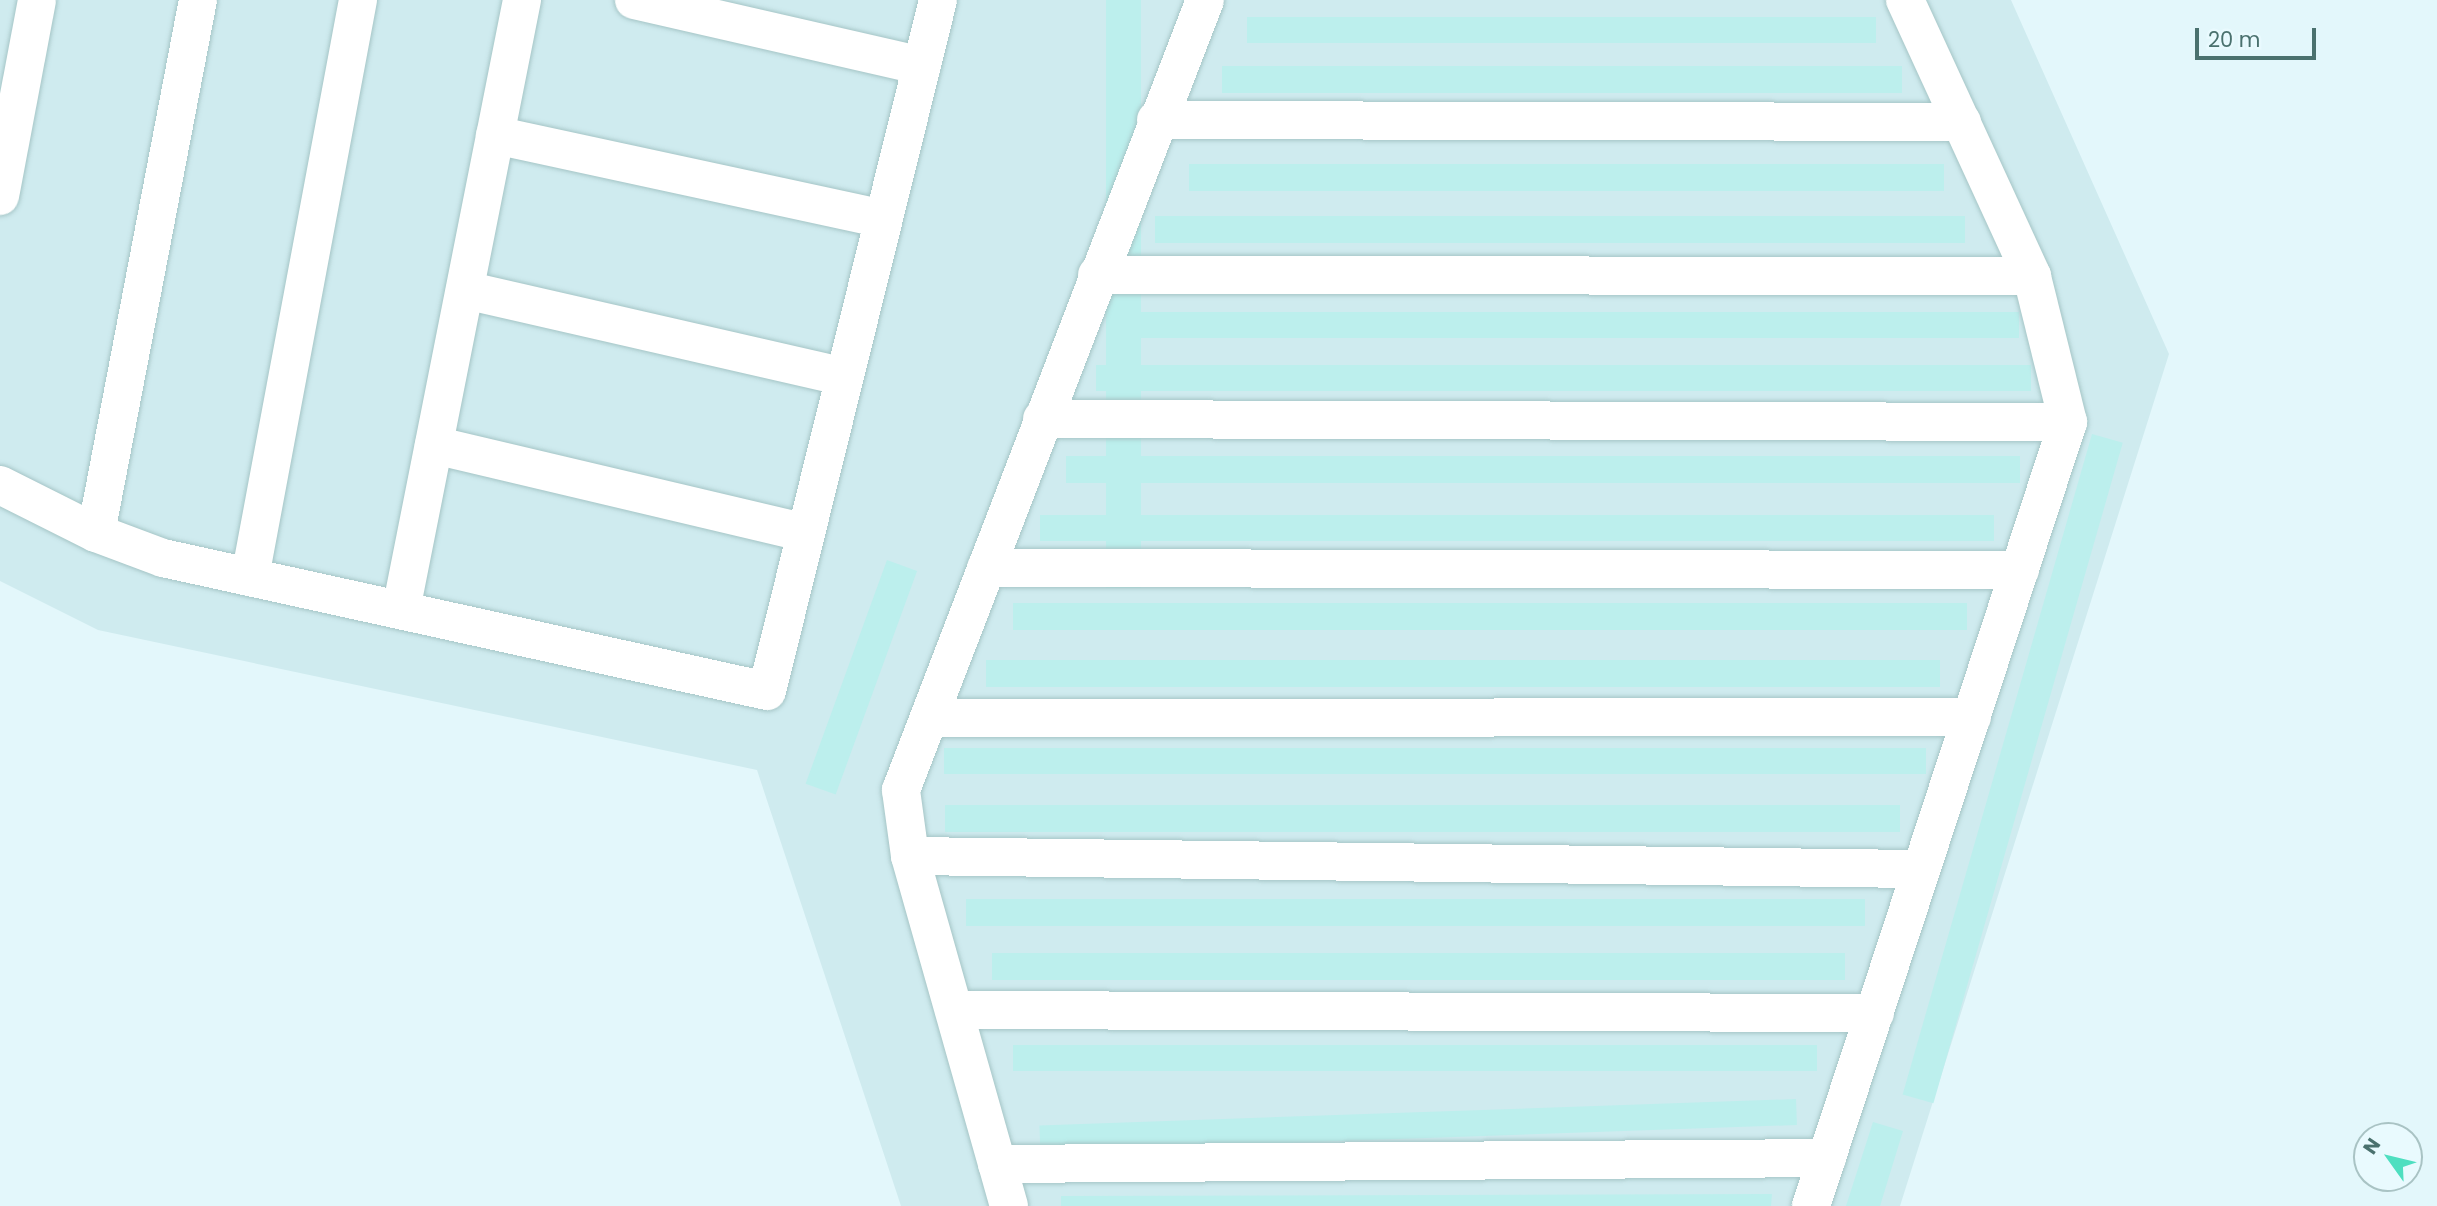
<!DOCTYPE html>
<html>
<head>
<meta charset="utf-8">
<style>
  body { margin:0 }
  #map { position:relative; width:2437px; height:1206px; overflow:hidden; background:#e3f7fb; font-family:Poppins,sans-serif }
  div>[style] { position:absolute }
  .residential>* { inset:0; background:#cfebef }
  .building>* { inset:0; background:#bcefed; transform-origin:0 0 }
  .roads { filter:drop-shadow(0 0 2px #a5c5c6) drop-shadow(0 0 2px #a5c5c6) }
  .minor>* { height:38px; margin:-19px; padding:0 19px; transform-origin:19px; border-radius:19px; background:#fff }
  span { translate:-50% -50%; white-space:nowrap; text-align:center; line-height:1.15; -webkit-text-stroke:5px #e9fafe; paint-order:stroke }
  .north { position:absolute; left:2353px; top:1122px; width:70px; height:70px; box-sizing:border-box; background:#e9fafe; border:2px solid #a9c3c4; border-radius:50%; rotate:304deg; font-size:19px; font-weight:700; line-height:28px; text-align:center; color:#4a716e }
  .north::after { content:''; display:block; margin:auto; width:24px; height:32px; background:#4edfc0; clip-path:polygon(50% 0,100% 100%,50% 72%,0 100%) }
  .scale { position:absolute; left:2195px; top:28px; width:121px; height:32px; box-sizing:border-box; border:4px solid #4a716e; border-top:0; padding-left:9px; font-size:21px; line-height:24px; white-space:nowrap; color:#4a716e; -webkit-text-stroke:5px #e9fafe; paint-order:stroke }
</style>
</head>
<body>
<div id="map">
  <div class="residential">
    <div style="clip-path:polygon(0 0,2011px 0,2169px 354px,1900px 1206px,901px 1206px,757px 770px,98px 630px,0 581px)"></div>
  </div>
  <div class="building">
    <div style="left:1106px;top:0;width:35px;height:588px"></div>
    <div style="left:1247px;top:17px;width:629px;height:26px"></div>
    <div style="left:1222px;top:66px;width:680px;height:27px"></div>
    <div style="left:1189px;top:164px;width:755px;height:27px"></div>
    <div style="left:1965px;top:216px;width:27px;height:810px;rotate:90deg"></div>
    <div style="left:2019px;top:312px;width:26px;height:901px;rotate:90deg"></div>
    <div style="left:2031px;top:365px;width:26px;height:935px;rotate:90deg"></div>
    <div style="left:2092px;top:434px;width:32px;height:687px;rotate:16deg"></div>
    <div style="left:2020px;top:456px;width:27px;height:954px;rotate:90deg"></div>
    <div style="left:1040px;top:515px;width:954px;height:26px"></div>
    <div style="left:887px;top:560px;width:32px;height:238px;rotate:20deg"></div>
    <div style="left:1967px;top:603px;width:27px;height:954px;rotate:90deg"></div>
    <div style="left:1940px;top:660px;width:27px;height:954px;rotate:90deg"></div>
    <div style="left:1926px;top:748px;width:26px;height:982px;rotate:90deg"></div>
    <div style="left:945px;top:805px;width:955px;height:27px"></div>
    <div style="left:966px;top:899px;width:899px;height:27px"></div>
    <div style="left:1845px;top:953px;width:27px;height:853px;rotate:90deg"></div>
    <div style="left:1013px;top:1045px;width:804px;height:26px"></div>
    <div style="left:1796px;top:1099px;width:26px;height:757px;rotate:88deg"></div>
    <div style="clip-path:polygon(1873px 1122px,1903px 1131px,1880px 1206px,1846px 1206px)"></div>
    <div style="clip-path:polygon(1772px 1194px,1771px 1206px,1061px 1206px,1061px 1196px)"></div>
  </div>
  <div class="roads">
    <div class="minor">
      <div style="left:634px;top:0;width:295px;rotate:12.9deg"></div>
      <div style="left:1156px;top:120px;width:806px;rotate:0.14deg"></div>
      <div style="left:495px;top:135px;width:397px;rotate:12.2deg"></div>
      <div style="left:0;top:196px;width:199px;rotate:-79.3deg"></div>
      <div style="left:1097px;top:275px;width:935px;rotate:0.06deg"></div>
      <div style="left:465px;top:290px;width:389px;rotate:12.9deg"></div>
      <div style="left:1042px;top:419px;width:1026px;rotate:0.17deg"></div>
      <div style="left:434px;top:445px;width:381px;rotate:13.3deg"></div>
      <div style="left:0;top:485px;width:107px;rotate:26.6deg"></div>
      <div style="left:96px;top:533px;width:72px;rotate:20.5deg"></div>
      <div style="left:163px;top:558px;width:618px;rotate:12.42deg"></div>
      <div style="left:767px;top:691px;width:712px;rotate:-76.1deg"></div>
      <div style="left:96px;top:533px;width:543px;rotate:-79.17deg"></div>
      <div style="left:986px;top:568px;width:1034px;rotate:0.11deg"></div>
      <div style="left:250px;top:577px;width:587px;rotate:-79.4deg"></div>
      <div style="left:401px;top:610px;width:622px;rotate:-78.78deg"></div>
      <div style="left:929px;top:718px;width:1043px;rotate:-0.05deg"></div>
      <div style="left:910px;top:856px;width:1011px;rotate:0.74deg"></div>
      <div style="left:954px;top:1010px;width:921px;rotate:0.19deg"></div>
      <div style="left:997px;top:1164px;width:830px;rotate:-0.41deg"></div>
      <div style="left:1009px;top:1206px;width:364px;rotate:-105.8deg"></div>
      <div style="left:910px;top:856px;width:67px;rotate:-97.8deg"></div>
      <div style="left:901px;top:790px;width:846px;rotate:-68.95deg"></div>
      <div style="left:1811px;top:1206px;width:825px;rotate:-71.85deg"></div>
      <div style="left:2068px;top:422px;width:150px;rotate:-103.9deg"></div>
      <div style="left:2032px;top:276px;width:304px;rotate:-114.7deg"></div>
    </div>
  </div>
  <div class="north">N</div>
  <div class="scale">20 m</div>
</div>
</body>
</html>
